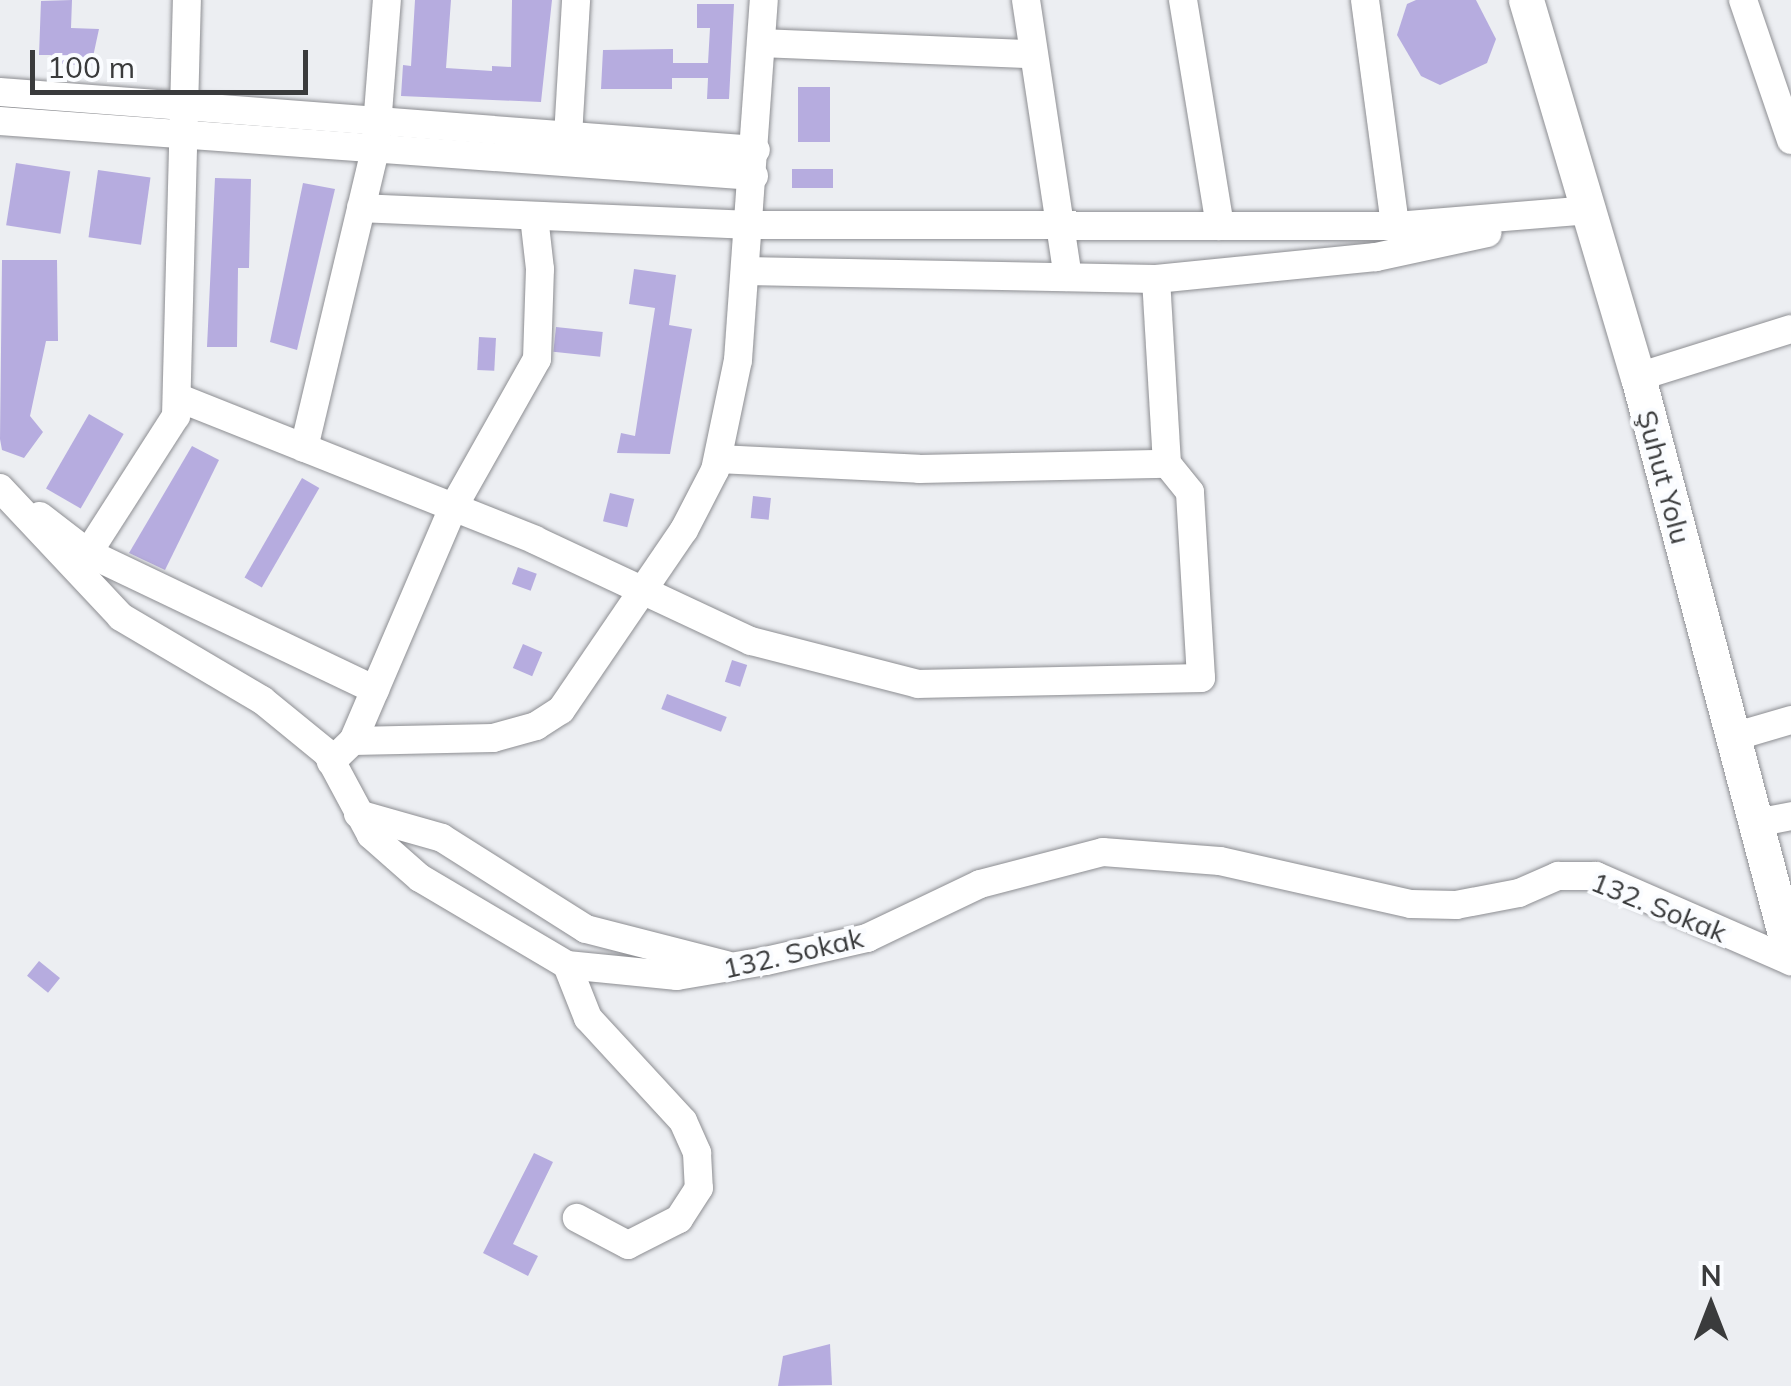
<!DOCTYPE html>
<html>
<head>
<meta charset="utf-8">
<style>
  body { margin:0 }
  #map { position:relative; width:1791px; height:1386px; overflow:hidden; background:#eceef2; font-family:Mulish,sans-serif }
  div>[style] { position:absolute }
  .building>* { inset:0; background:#b6acdf; transform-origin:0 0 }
  .roads { filter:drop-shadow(0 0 2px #8d8e92) drop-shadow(0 0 2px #8d8e92) }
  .minor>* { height:28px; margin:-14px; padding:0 14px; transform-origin:14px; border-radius:14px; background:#fff }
  .major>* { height:35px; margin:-17.5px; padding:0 17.5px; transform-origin:17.5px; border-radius:17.5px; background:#fff }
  span { translate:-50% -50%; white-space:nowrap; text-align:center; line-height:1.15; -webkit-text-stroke:8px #fafcff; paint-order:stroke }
  .street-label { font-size:28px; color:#3a3b3c }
  .north { position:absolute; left:1661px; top:1256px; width:100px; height:100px; -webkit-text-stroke:8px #fafcff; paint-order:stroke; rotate:0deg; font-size:28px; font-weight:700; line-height:40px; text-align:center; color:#3a3b3c }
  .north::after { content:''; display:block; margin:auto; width:35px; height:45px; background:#3a3b3c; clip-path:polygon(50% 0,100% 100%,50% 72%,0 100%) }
  .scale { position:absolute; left:30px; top:50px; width:278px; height:45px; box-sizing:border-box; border:5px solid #3a3b3c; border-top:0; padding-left:12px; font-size:30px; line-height:35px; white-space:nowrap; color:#3a3b3c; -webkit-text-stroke:8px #fafcff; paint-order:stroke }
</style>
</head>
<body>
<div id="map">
  <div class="building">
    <div style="clip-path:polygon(72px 0,71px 28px,99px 29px,91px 66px,50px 63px,51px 55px,39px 55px,41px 1px)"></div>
    <div style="clip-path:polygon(415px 0,451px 0,446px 68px,492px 71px,492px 66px,511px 67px,512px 0,552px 0,541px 102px,401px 96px,403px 65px,411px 66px)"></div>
    <div style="clip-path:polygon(1416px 0,1476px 0,1496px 39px,1487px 63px,1440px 85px,1421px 76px,1397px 35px,1407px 4px)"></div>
    <div style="clip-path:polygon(697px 4px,734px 4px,729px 99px,707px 99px,708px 78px,672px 78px,672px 89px,601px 89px,603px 50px,673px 49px,673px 63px,708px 63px,710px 28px,697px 28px)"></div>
    <div style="left:798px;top:87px;width:32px;height:55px"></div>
    <div style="left:16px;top:163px;width:55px;height:63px;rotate:9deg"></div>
    <div style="left:792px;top:169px;width:41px;height:19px"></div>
    <div style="left:98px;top:170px;width:53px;height:68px;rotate:8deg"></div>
    <div style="clip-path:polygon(215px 178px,251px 179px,249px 268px,238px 268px,237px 347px,207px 347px)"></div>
    <div style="clip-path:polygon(303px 183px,335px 189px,297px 350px,270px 342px)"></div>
    <div style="clip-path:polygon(2px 260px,57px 260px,58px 341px,46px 341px,30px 416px,43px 432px,24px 458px,2px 450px,0 439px)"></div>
    <div style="clip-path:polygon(634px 269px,676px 275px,669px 325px,692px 329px,670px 454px,617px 453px,621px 433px,635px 436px,655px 308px,629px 304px)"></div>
    <div style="left:556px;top:327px;width:47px;height:25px;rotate:6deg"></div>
    <div style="left:479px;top:337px;width:17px;height:33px;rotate:3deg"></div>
    <div style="left:89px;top:414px;width:40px;height:86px;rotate:30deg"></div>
    <div style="clip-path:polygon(192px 446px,219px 460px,165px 570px,129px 553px)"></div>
    <div style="left:302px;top:478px;width:20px;height:115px;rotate:30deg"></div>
    <div style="left:610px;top:493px;width:25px;height:29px;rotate:14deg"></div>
    <div style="left:753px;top:496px;width:18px;height:22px;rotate:6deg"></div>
    <div style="left:518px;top:567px;width:20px;height:18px;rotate:20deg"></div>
    <div style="left:523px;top:644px;width:21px;height:26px;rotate:23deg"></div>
    <div style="left:732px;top:660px;width:16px;height:23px;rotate:18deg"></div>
    <div style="left:667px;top:694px;width:64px;height:16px;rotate:21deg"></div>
    <div style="left:39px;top:961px;width:27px;height:19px;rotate:39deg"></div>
    <div style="clip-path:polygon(534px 1153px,553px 1162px,513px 1244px,538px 1256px,528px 1276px,483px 1253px)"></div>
    <div style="clip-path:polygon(830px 1344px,832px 1385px,778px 1386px,783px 1356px)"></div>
  </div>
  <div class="roads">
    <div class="minor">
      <div style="left:1026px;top:0;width:280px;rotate:81.4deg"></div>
      <div style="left:1183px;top:0;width:229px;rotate:80.7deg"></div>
      <div style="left:1365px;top:0;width:228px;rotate:82.4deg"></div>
      <div style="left:1743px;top:0;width:148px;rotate:71.1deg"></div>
      <div style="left:762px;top:43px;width:268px;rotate:2.4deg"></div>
      <div style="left:0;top:92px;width:758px;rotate:4.39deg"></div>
      <div style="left:0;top:121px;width:756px;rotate:4.17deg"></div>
      <div style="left:568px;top:136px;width:136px;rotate:-86.6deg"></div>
      <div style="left:361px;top:208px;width:388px;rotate:2.5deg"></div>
      <div style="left:749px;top:225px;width:646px;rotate:0.09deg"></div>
      <div style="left:1395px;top:226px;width:197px;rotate:-4.7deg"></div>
      <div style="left:745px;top:271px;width:411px;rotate:1.1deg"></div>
      <div style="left:1156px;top:279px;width:221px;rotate:-5.7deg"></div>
      <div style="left:1376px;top:257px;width:114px;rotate:-12.2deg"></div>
      <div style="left:1638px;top:377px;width:160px;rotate:-17.4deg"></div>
      <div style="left:179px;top:398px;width:383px;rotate:21.7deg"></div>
      <div style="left:535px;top:540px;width:238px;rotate:25.1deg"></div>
      <div style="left:751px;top:641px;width:172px;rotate:14.4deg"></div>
      <div style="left:918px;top:684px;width:283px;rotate:-1.2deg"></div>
      <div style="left:1201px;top:678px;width:186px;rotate:-93.4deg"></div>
      <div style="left:1190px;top:492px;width:36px;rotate:-129deg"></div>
      <div style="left:304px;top:448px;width:305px;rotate:-76.6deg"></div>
      <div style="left:375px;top:151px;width:151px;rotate:-85.5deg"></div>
      <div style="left:718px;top:459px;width:201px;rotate:2.8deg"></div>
      <div style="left:919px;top:469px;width:248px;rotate:-1.2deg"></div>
      <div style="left:1167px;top:464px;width:185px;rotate:-93.4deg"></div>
      <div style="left:0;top:488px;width:177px;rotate:46.8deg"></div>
      <div style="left:121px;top:617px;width:164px;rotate:30.5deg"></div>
      <div style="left:262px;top:700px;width:84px;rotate:39.2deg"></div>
      <div style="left:327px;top:753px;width:93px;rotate:61.8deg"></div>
      <div style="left:371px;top:835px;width:65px;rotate:41.3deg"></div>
      <div style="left:420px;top:878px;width:171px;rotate:30.6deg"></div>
      <div style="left:567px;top:965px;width:111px;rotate:5.7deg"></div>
      <div style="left:677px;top:976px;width:90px;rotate:-9.6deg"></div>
      <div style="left:766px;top:961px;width:104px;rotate:-12.8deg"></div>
      <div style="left:867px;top:938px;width:125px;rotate:-25.5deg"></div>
      <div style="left:980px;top:884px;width:127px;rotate:-14.6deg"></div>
      <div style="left:1103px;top:852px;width:117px;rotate:4.4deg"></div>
      <div style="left:1220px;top:861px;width:196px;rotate:12.7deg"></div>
      <div style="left:1411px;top:904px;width:45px;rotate:1.3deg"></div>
      <div style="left:1456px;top:905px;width:64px;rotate:-10.8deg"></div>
      <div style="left:1519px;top:893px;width:43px;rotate:-23.6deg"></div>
      <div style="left:1558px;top:876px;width:38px"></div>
      <div style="left:1596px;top:876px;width:213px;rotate:23.6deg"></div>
      <div style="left:40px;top:516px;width:61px;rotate:37.6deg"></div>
      <div style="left:88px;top:553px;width:318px;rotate:25.5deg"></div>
      <div style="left:88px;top:553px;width:163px;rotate:-57.3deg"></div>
      <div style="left:176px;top:416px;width:416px;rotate:-88.5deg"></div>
      <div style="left:1733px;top:737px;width:60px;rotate:-16.3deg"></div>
      <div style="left:353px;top:741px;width:254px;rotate:-66.8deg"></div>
      <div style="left:453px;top:508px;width:171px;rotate:-60.6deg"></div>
      <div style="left:537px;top:359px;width:90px;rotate:-88.1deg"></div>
      <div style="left:540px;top:269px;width:53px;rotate:-96.5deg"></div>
      <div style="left:331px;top:762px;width:30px;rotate:-44deg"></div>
      <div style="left:353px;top:741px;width:140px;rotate:-1.2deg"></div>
      <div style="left:493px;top:738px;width:45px;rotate:-15.6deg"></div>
      <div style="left:536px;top:726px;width:30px;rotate:-33deg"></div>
      <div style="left:561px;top:710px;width:218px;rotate:-55.7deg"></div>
      <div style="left:684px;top:530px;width:68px;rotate:-62.7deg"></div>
      <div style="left:715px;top:470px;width:112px;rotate:-78.2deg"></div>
      <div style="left:738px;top:360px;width:361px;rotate:-85.9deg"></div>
      <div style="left:358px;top:814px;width:87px;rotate:15.9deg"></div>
      <div style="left:442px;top:838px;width:170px;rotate:32.3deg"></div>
      <div style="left:586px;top:929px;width:145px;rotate:14.4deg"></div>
      <div style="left:1756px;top:823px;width:36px;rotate:-11deg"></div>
      <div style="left:567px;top:965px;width:57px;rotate:68.4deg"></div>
      <div style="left:588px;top:1018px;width:140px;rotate:47.3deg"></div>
      <div style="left:683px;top:1121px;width:35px;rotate:66deg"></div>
      <div style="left:697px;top:1153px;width:35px;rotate:87deg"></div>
      <div style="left:699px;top:1188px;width:37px;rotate:123deg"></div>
      <div style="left:679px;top:1219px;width:57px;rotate:153deg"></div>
      <div style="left:628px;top:1245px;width:58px;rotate:-152.1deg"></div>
    </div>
    <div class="major">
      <div style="left:1526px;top:0;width:393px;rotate:73.5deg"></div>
      <div style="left:1638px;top:377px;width:600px;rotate:75.22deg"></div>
    </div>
  </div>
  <div class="street-label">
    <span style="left:1664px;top:477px;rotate:75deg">Şuhut Yolu</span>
    <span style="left:1659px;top:907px;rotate:22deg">132. Sokak</span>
    <span style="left:793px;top:953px;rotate:-13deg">132. Sokak</span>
  </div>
  <div class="north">N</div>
  <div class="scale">100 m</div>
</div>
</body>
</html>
